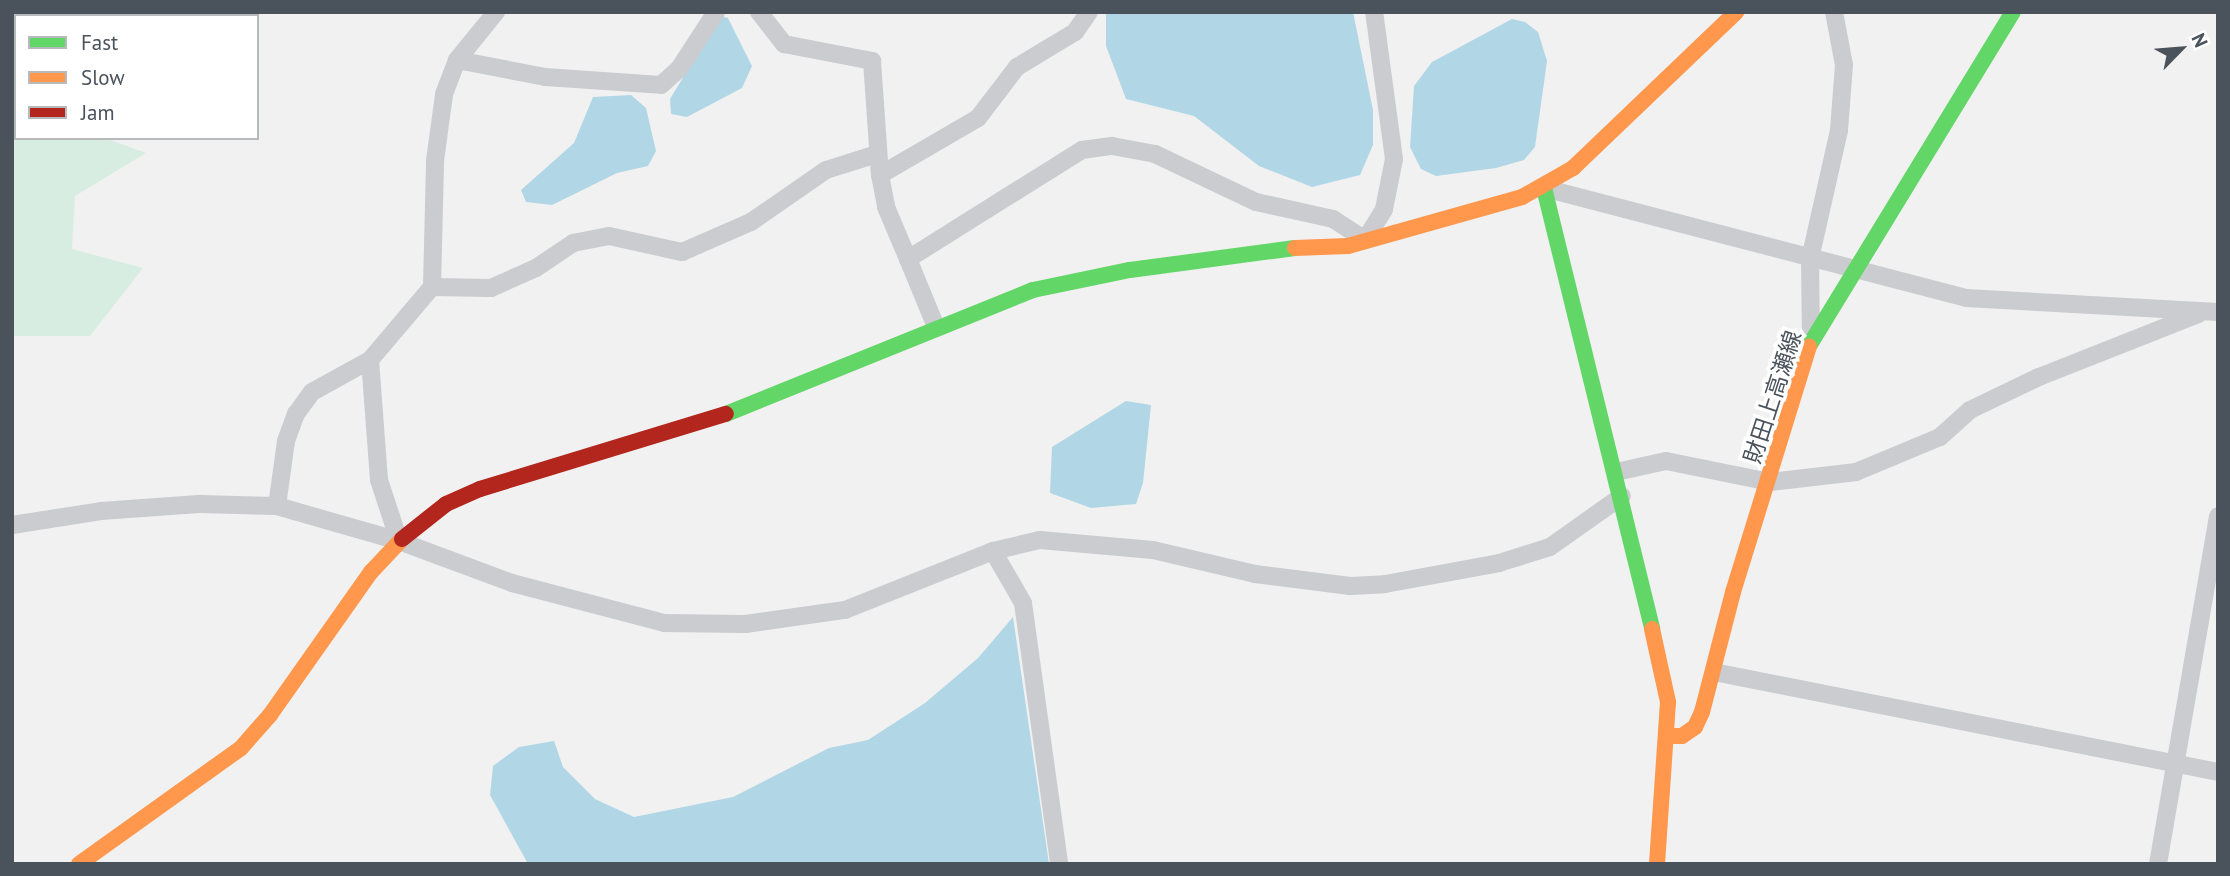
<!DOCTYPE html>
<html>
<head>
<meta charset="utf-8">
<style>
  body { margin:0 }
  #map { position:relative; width:2230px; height:876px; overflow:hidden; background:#f1f1f1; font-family:"PT Sans","Noto Sans JP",sans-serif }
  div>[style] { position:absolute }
  .green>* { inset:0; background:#d8ede2 }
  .water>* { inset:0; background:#b1d7e6 }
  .street>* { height:18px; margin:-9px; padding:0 9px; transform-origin:9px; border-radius:9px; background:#cbcccf }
  .fast>* { height:16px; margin:-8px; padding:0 8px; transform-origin:8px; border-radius:8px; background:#63d668 }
  .slow>* { height:16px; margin:-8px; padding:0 8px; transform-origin:8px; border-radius:8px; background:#ff974d }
  .jam>* { height:16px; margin:-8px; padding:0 8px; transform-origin:8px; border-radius:8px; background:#b3261e }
  span { translate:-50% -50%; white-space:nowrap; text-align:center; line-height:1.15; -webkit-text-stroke:7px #fff; paint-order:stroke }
  .street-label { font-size:23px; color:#4a525b }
  .frame { position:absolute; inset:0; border:14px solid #4a525b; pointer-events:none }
  .legend { position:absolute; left:14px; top:14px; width:245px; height:126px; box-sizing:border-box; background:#fff; border:2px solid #b7babd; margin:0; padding:9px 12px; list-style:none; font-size:21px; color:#4a525b }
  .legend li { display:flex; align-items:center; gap:14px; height:35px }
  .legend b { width:35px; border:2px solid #b7babd }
  .north { position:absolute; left:2146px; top:14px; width:70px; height:70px; -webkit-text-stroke:5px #fff; paint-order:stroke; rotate:65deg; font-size:19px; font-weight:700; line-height:28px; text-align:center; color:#4a525b }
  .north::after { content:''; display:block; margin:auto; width:24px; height:32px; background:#4a525b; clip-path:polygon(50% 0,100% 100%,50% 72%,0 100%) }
</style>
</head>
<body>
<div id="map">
  <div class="green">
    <div style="clip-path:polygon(12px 82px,16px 138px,105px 138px,146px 153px,75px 196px,72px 249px,143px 268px,90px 336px,12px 336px)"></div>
  </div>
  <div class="water">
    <div style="clip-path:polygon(1106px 12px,1353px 12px,1373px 110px,1373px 145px,1360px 175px,1312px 187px,1259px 166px,1194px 116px,1126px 99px,1106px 46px)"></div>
    <div style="clip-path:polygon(720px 16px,728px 18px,752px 66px,742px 88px,687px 117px,671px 114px,670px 99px)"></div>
    <div style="clip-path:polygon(1512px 19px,1525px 22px,1538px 32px,1547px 61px,1535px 147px,1524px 160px,1496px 168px,1436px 176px,1421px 169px,1410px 147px,1414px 86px,1432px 62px)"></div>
    <div style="clip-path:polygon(631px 95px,646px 108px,656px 151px,648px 166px,617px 173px,552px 205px,526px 202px,521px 190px,574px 143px,593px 97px)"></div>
    <div style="clip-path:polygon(1126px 401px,1151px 405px,1143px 483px,1136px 504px,1091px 508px,1050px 493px,1052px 447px)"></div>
    <div style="clip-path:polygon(1013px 617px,1049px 864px,528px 864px,490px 795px,493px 766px,519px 747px,554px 741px,563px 767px,595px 799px,634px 817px,733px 797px,829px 748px,868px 740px,925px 703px,978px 658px)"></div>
  </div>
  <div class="street">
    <div style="left:759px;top:12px;width:41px;rotate:52deg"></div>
    <div style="left:784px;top:44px;width:90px;rotate:10.9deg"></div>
    <div style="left:872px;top:61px;width:114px;rotate:86deg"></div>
    <div style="left:880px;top:175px;width:33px;rotate:79deg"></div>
    <div style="left:886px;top:207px;width:56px;rotate:67.1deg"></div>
    <div style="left:908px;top:259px;width:205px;rotate:-32.1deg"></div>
    <div style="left:1082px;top:150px;width:30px;rotate:-8deg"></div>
    <div style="left:1112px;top:146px;width:44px;rotate:10.5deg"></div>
    <div style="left:1155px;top:154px;width:112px;rotate:25.4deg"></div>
    <div style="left:1256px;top:202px;width:79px;rotate:12.4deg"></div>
    <div style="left:1333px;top:219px;width:38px;rotate:33deg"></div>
    <div style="left:1365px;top:240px;width:36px;rotate:-58deg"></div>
    <div style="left:1384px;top:209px;width:51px;rotate:-78.7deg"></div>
    <div style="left:1394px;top:159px;width:148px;rotate:-97.7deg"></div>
    <div style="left:457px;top:60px;width:90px;rotate:10.9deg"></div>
    <div style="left:545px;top:77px;width:116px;rotate:3.9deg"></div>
    <div style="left:661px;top:85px;width:24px;rotate:-42deg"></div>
    <div style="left:679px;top:69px;width:68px;rotate:-57deg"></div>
    <div style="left:880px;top:175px;width:113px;rotate:-30.2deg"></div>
    <div style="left:978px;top:118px;width:64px;rotate:-52.6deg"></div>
    <div style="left:1017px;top:67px;width:68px;rotate:-31.1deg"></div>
    <div style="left:1075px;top:32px;width:24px;rotate:-55deg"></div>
    <div style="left:1544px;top:188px;width:436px;rotate:14.6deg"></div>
    <div style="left:1966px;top:298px;width:252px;rotate:3.2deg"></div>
    <div style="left:908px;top:259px;width:74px;rotate:67.6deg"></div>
    <div style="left:432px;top:287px;width:59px;rotate:1deg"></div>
    <div style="left:491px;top:288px;width:49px;rotate:-24deg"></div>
    <div style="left:536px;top:268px;width:45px;rotate:-34deg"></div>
    <div style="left:573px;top:243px;width:37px;rotate:-11deg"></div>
    <div style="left:609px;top:236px;width:75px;rotate:12.4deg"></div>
    <div style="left:682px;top:252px;width:75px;rotate:-23.5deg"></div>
    <div style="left:751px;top:222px;width:91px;rotate:-34.7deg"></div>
    <div style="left:826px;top:170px;width:53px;rotate:-17.4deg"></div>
    <div style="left:1811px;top:340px;width:81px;rotate:-90.7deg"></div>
    <div style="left:1810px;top:259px;width:132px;rotate:-77.3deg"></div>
    <div style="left:1839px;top:130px;width:65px;rotate:-85.6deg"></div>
    <div style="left:1844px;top:65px;width:54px;rotate:-100.7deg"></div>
    <div style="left:370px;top:360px;width:120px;rotate:85.7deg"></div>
    <div style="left:379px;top:480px;width:64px;rotate:71.8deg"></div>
    <div style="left:1616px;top:472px;width:51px;rotate:-12.4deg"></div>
    <div style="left:1666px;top:461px;width:106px;rotate:11.4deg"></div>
    <div style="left:1770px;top:482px;width:87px;rotate:-6.6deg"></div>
    <div style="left:1856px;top:472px;width:91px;rotate:-22.6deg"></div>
    <div style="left:1940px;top:437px;width:40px;rotate:-42deg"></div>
    <div style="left:1970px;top:410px;width:76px;rotate:-25.6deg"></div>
    <div style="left:2039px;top:377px;width:171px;rotate:-21.6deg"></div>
    <div style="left:277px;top:506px;width:66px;rotate:-82.1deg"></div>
    <div style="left:286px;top:441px;width:29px;rotate:-70deg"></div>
    <div style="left:296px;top:414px;width:27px;rotate:-54deg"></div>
    <div style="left:312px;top:392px;width:66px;rotate:-28.9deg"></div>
    <div style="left:370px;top:360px;width:96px;rotate:-49.7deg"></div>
    <div style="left:432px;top:287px;width:126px;rotate:-88.6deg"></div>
    <div style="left:435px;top:161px;width:68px;rotate:-82.3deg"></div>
    <div style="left:444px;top:94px;width:36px;rotate:-69deg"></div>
    <div style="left:457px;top:60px;width:62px;rotate:-50.9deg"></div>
    <div style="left:12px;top:525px;width:90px;rotate:-8.9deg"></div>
    <div style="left:101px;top:511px;width:98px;rotate:-4.1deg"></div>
    <div style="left:199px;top:504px;width:78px;rotate:1.5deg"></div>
    <div style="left:277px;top:506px;width:127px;rotate:16deg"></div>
    <div style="left:399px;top:541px;width:121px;rotate:20.4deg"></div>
    <div style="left:512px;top:583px;width:157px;rotate:14.7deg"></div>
    <div style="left:664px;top:623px;width:81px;rotate:0.7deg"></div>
    <div style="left:745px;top:624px;width:101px;rotate:-8deg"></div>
    <div style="left:845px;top:610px;width:159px;rotate:-21.7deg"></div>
    <div style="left:993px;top:551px;width:48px;rotate:-13.2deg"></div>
    <div style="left:1040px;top:540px;width:113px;rotate:5.1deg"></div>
    <div style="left:1153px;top:550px;width:105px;rotate:13.2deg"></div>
    <div style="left:1255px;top:574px;width:96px;rotate:7.2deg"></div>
    <div style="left:1350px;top:586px;width:35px;rotate:-3deg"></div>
    <div style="left:1385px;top:584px;width:116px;rotate:-10.4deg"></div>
    <div style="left:1499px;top:563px;width:53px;rotate:-17.4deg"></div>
    <div style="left:1550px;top:547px;width:88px;rotate:-35.3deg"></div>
    <div style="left:993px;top:551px;width:60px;rotate:60deg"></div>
    <div style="left:1023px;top:603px;width:263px;rotate:82.1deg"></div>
    <div style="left:1714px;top:672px;width:514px;rotate:11.22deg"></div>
    <div style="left:2158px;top:864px;width:353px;rotate:-80.2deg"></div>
  </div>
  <div class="fast">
    <div style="left:1544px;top:188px;width:454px;rotate:76.2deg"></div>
    <div style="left:1809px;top:346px;width:391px;rotate:-58.6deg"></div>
    <div style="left:726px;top:414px;width:331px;rotate:-22deg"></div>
    <div style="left:1033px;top:290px;width:99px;rotate:-11.7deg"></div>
    <div style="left:1130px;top:270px;width:166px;rotate:-7.6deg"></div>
  </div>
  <div class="slow">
    <div style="left:1295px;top:248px;width:53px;rotate:-2.2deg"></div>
    <div style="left:1348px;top:246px;width:181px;rotate:-15.7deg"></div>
    <div style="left:1522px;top:197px;width:59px;rotate:-29.6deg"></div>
    <div style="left:1573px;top:168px;width:226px;rotate:-43.7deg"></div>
    <div style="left:1652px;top:629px;width:75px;rotate:77.6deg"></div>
    <div style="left:1668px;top:702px;width:162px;rotate:93.9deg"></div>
    <div style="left:1669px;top:736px;width:13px"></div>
    <div style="left:1682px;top:736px;width:16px;rotate:-35deg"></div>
    <div style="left:1695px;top:727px;width:17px;rotate:-65deg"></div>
    <div style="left:1702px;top:712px;width:124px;rotate:-75.5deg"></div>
    <div style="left:1733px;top:592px;width:257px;rotate:-72.8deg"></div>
    <div style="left:79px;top:864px;width:199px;rotate:-35.6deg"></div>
    <div style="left:241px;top:748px;width:44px;rotate:-48.7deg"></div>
    <div style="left:270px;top:715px;width:175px;rotate:-54.8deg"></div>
    <div style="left:371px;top:572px;width:45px;rotate:-46.8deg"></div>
  </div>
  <div class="jam">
    <div style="left:402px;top:539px;width:56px;rotate:-38.5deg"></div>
    <div style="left:446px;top:504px;width:37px;rotate:-24deg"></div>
    <div style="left:480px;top:489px;width:257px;rotate:-17deg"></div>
  </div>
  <div class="street-label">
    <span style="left:1773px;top:397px;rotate:-72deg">財田上高瀬線</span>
  </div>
  <div class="frame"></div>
  <ul class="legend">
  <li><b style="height:9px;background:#63d668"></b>Fast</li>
  <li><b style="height:9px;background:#ff974d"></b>Slow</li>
  <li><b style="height:9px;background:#b3261e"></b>Jam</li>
  </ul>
  <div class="north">N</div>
</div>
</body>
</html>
